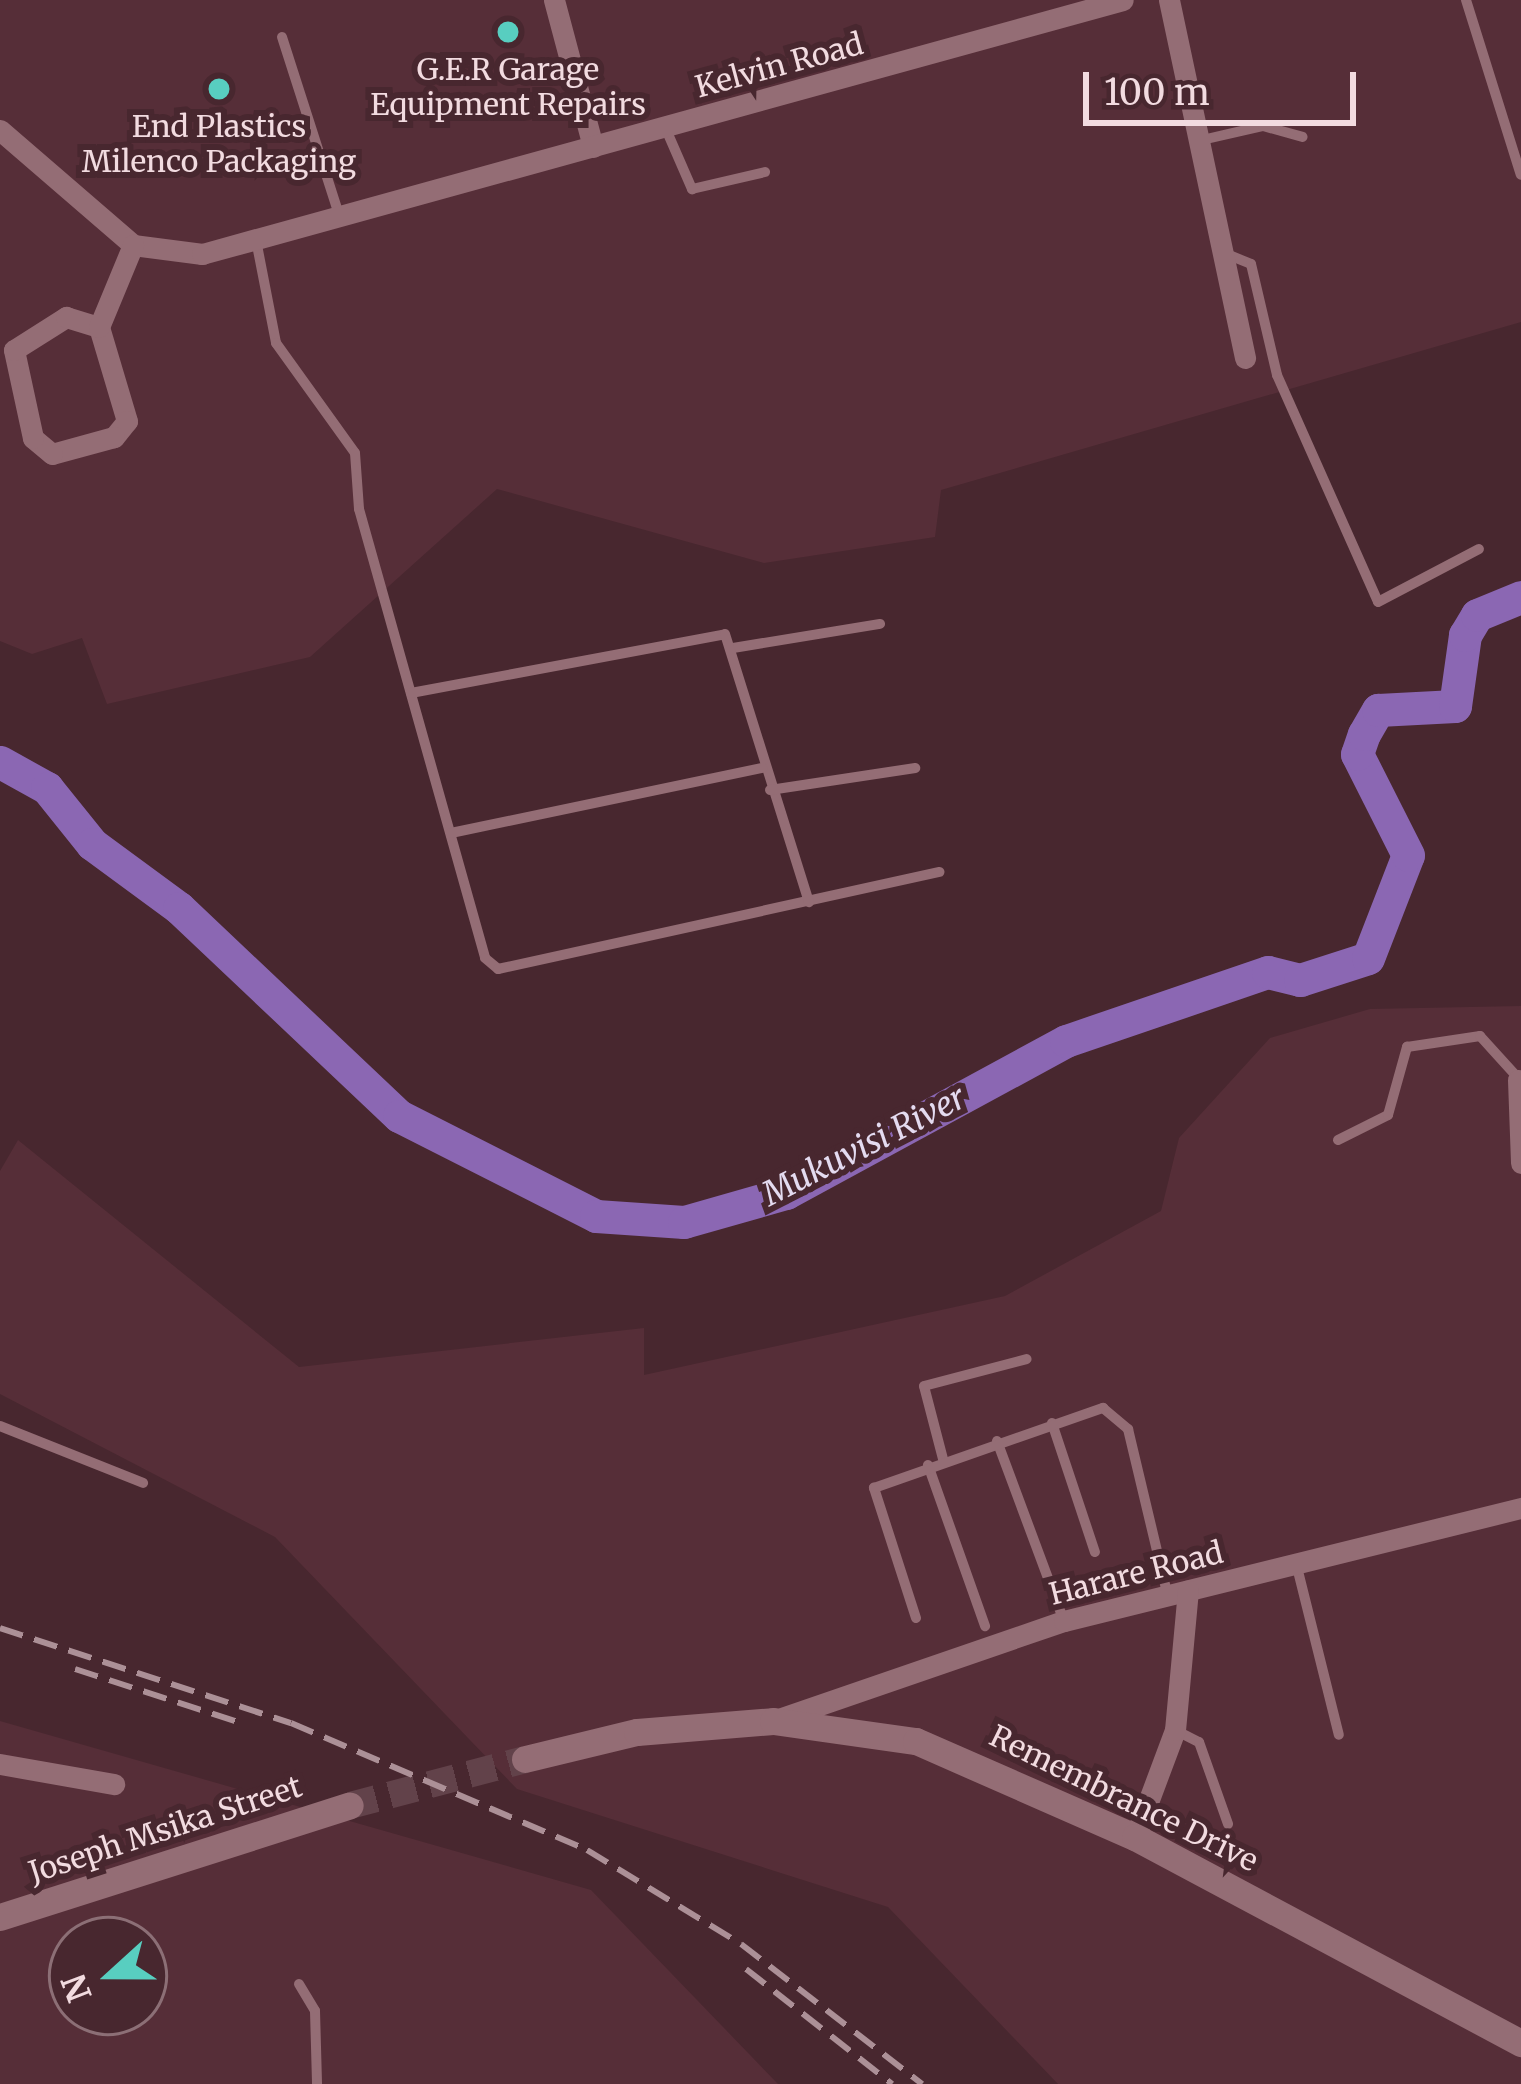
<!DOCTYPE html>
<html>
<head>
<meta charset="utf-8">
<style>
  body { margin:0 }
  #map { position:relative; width:1521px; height:2084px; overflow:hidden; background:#48272f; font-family:Merriweather,serif }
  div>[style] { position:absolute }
  .built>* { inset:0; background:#562e38 }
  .river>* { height:33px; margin:-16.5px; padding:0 16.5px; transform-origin:16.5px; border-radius:16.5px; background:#8b67b3 }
  .tertiary-tunnel>* { height:27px; margin-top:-13.5px; transform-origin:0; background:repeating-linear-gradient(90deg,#62424a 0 27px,transparent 0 41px) }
  .service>* { height:10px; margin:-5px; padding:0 5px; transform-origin:5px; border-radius:5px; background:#946d75 }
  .minor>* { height:21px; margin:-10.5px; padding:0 10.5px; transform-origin:10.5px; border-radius:10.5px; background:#946d75 }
  .tertiary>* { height:27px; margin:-13.5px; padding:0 13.5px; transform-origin:13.5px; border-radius:13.5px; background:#946d75 }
  .rail>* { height:6px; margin-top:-3px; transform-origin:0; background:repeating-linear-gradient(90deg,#ac9097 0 24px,transparent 0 36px) }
  .dots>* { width:33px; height:33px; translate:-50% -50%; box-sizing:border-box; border:6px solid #48272f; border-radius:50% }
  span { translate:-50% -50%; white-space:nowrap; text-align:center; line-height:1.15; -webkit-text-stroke:12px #48272f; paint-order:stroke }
  .street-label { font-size:30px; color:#f2dbe0 }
  .poi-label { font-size:30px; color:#f2dbe0 }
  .water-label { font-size:33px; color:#e4dbf0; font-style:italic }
  .north { position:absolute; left:48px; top:1916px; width:120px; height:120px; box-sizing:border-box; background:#48272f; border:3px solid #8c6f76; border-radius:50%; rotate:249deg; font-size:33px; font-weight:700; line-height:48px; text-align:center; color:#f2dbe0 }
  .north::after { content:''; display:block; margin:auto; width:42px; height:54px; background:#58cec0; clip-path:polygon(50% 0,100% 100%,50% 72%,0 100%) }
  .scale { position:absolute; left:1083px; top:72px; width:273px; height:54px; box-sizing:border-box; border:6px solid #f2dbe0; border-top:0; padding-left:15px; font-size:36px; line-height:42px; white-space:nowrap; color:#f2dbe0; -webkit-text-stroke:9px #48272f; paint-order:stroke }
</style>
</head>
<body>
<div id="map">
  <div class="built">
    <div style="clip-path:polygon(0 0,1521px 0,1521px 322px,941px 490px,935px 537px,764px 563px,497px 489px,310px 657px,107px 704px,82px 638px,32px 654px,0 641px)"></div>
    <div style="clip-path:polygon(1521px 1006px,1521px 2084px,1058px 2084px,888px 1907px,517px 1789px,275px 1537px,0 1394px,0 1171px,18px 1140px,299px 1367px,644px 1328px,644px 1375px,1005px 1296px,1161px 1211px,1179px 1138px,1270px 1038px,1370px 1009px)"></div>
    <div style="clip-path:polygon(evenodd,0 1721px,591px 1890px,778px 2084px,0 2084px,0 1721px,72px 1940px,144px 1940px,144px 2012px,72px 2012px,72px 1940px)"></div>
  </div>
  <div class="river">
    <div style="left:0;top:762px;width:54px;rotate:29deg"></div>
    <div style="left:47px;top:788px;width:72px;rotate:51.2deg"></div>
    <div style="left:92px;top:844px;width:108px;rotate:36.3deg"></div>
    <div style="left:179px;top:908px;width:303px;rotate:43.4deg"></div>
    <div style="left:399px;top:1116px;width:221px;rotate:26.9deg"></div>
    <div style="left:596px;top:1216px;width:88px;rotate:3.9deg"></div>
    <div style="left:684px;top:1222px;width:106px;rotate:-15.9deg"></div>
    <div style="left:786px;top:1193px;width:319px;rotate:-28.5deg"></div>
    <div style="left:1066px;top:1041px;width:213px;rotate:-18.9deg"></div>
    <div style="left:1268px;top:972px;width:33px;rotate:14deg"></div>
    <div style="left:1300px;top:980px;width:71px;rotate:-17.9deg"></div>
    <div style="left:1368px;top:958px;width:110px;rotate:-68.8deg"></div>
    <div style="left:1408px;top:855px;width:113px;rotate:-116.8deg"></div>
    <div style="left:1357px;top:754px;width:21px;rotate:-71deg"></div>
    <div style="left:1364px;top:734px;width:28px;rotate:-60deg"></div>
    <div style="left:1378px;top:710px;width:77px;rotate:-3deg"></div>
    <div style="left:1455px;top:706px;width:72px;rotate:-82deg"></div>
    <div style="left:1465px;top:635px;width:23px;rotate:-59deg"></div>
    <div style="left:1477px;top:615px;width:48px;rotate:-22.2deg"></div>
  </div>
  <div class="tertiary-tunnel">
    <div style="left:350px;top:1805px;width:181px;rotate:-14.7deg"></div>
  </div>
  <div class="service">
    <div style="left:1466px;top:0;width:183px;rotate:72.6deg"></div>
    <div style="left:282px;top:37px;width:190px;rotate:72.2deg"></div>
    <div style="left:665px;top:127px;width:68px;rotate:66.5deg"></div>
    <div style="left:692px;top:189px;width:75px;rotate:-13.1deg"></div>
    <div style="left:1202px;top:140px;width:63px;rotate:-12.9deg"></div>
    <div style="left:1263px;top:126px;width:41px;rotate:15.4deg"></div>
    <div style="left:257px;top:245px;width:100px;rotate:79deg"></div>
    <div style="left:276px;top:343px;width:135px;rotate:54.3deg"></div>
    <div style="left:355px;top:453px;width:56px;rotate:85.9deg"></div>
    <div style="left:359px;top:509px;width:466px;rotate:74.3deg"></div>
    <div style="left:485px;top:958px;width:17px;rotate:40deg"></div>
    <div style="left:498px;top:969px;width:452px;rotate:-12.4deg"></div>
    <div style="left:1224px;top:253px;width:29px;rotate:22deg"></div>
    <div style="left:1251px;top:264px;width:114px;rotate:76.8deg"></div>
    <div style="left:1277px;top:375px;width:248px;rotate:66deg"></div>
    <div style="left:1378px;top:602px;width:114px;rotate:-27.7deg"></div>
    <div style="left:733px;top:648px;width:149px;rotate:-9.3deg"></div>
    <div style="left:411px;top:693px;width:319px;rotate:-10.6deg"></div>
    <div style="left:725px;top:634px;width:281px;rotate:72.6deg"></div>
    <div style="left:770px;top:790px;width:147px;rotate:-8.6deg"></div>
    <div style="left:451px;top:833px;width:318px;rotate:-11.8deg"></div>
    <div style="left:1338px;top:1140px;width:56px;rotate:-26.6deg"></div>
    <div style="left:1388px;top:1115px;width:71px;rotate:-74.4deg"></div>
    <div style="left:1407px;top:1047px;width:74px;rotate:-8.6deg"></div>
    <div style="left:1480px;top:1036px;width:58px;rotate:47.8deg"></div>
    <div style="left:1052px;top:1423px;width:136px;rotate:71.6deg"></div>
    <div style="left:0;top:1426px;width:154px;rotate:21.7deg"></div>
    <div style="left:997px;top:1441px;width:192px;rotate:69.6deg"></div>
    <div style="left:943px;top:1459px;width:75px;rotate:-104.6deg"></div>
    <div style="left:924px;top:1386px;width:106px;rotate:-14.7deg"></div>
    <div style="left:928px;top:1465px;width:171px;rotate:70.5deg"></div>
    <div style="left:1296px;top:1563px;width:177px;rotate:76deg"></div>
    <div style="left:916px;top:1618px;width:137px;rotate:-107.9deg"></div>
    <div style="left:874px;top:1488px;width:243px;rotate:-19.3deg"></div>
    <div style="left:1103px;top:1408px;width:33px;rotate:40deg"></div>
    <div style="left:1128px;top:1429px;width:173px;rotate:76.6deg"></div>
    <div style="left:1175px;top:1730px;width:27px;rotate:27deg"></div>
    <div style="left:1199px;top:1742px;width:87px;rotate:70.5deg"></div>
    <div style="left:299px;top:1984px;width:31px;rotate:59deg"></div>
    <div style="left:315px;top:2011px;width:73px;rotate:88.4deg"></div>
  </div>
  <div class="minor">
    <div style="left:554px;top:0;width:152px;rotate:75.1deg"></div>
    <div style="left:1169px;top:0;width:366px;rotate:78deg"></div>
    <div style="left:0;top:130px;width:176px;rotate:40.8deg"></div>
    <div style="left:133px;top:245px;width:70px;rotate:7.4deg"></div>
    <div style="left:202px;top:254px;width:955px;rotate:-15.42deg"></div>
    <div style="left:99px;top:327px;width:98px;rotate:73.4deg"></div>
    <div style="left:127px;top:421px;width:21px;rotate:129deg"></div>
    <div style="left:114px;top:437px;width:64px;rotate:164.7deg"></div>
    <div style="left:52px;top:454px;width:25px;rotate:-140deg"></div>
    <div style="left:33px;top:438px;width:90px;rotate:-102.2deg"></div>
    <div style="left:14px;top:350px;width:62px;rotate:-32.4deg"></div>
    <div style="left:66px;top:317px;width:34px;rotate:17deg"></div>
    <div style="left:99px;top:327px;width:89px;rotate:-67.5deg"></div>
    <div style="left:1518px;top:1080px;width:83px;rotate:87.9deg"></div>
    <div style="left:773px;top:1721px;width:308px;rotate:-19deg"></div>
    <div style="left:1064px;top:1621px;width:471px;rotate:-13.9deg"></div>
    <div style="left:0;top:1764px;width:116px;rotate:10deg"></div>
    <div style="left:1135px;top:1837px;width:114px;rotate:-69.5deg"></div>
    <div style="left:1175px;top:1730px;width:140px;rotate:-84.7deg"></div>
  </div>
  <div class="tertiary">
    <div style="left:525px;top:1759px;width:115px;rotate:-13.6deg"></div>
    <div style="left:637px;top:1732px;width:136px;rotate:-4.6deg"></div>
    <div style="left:773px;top:1721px;width:144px;rotate:8deg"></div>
    <div style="left:916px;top:1741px;width:239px;rotate:23.7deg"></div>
    <div style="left:1135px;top:1837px;width:438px;rotate:28.1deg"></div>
    <div style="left:0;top:1917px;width:367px;rotate:-17.7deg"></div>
  </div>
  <div class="rail">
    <div style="left:0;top:1628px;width:306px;rotate:18.1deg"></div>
    <div style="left:291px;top:1723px;width:322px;rotate:23.2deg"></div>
    <div style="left:587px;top:1850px;width:180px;rotate:31.4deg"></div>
    <div style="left:741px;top:1944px;width:229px;rotate:37.7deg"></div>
    <div style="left:75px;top:1669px;width:175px;rotate:18deg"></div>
    <div style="left:746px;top:1969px;width:186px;rotate:38.2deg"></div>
  </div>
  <div class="dots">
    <div style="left:508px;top:32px;background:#58cec0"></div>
    <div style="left:219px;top:89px;background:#58cec0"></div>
  </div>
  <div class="street-label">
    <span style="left:779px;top:65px;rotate:-15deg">Kelvin Road</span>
    <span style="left:1136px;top:1573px;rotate:-14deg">Harare Road</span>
    <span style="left:1124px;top:1798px;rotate:26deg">Remembrance Drive</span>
    <span style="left:165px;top:1829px;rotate:-18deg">Joseph Msika Street</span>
  </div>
  <div class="poi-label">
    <span style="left:508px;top:86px">G.E.R Garage<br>Equipment Repairs</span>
    <span style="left:219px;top:143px">End Plastics<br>Milenco Packaging</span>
  </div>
  <div class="water-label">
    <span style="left:864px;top:1146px;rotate:-27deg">Mukuvisi River</span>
  </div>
  <div class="north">N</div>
  <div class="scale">100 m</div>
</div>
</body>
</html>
